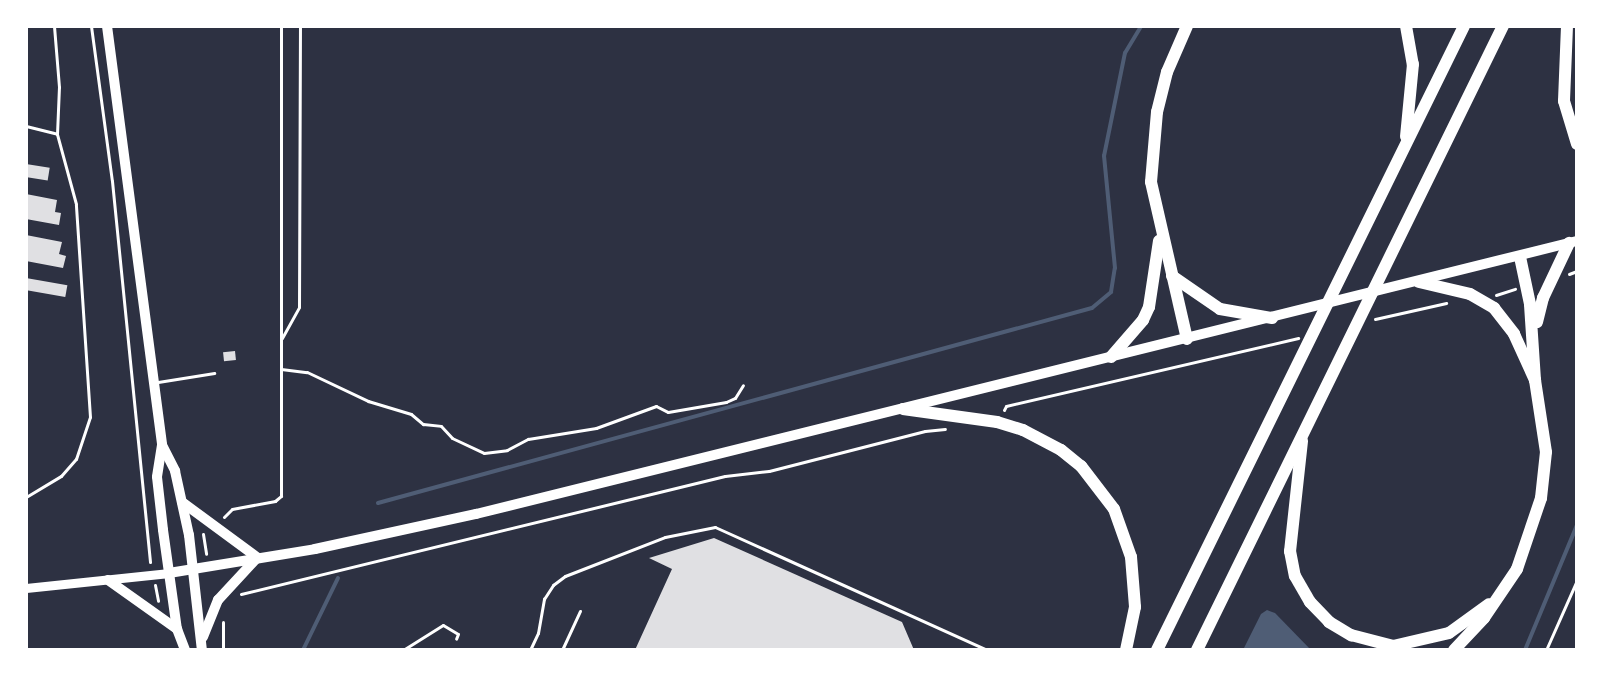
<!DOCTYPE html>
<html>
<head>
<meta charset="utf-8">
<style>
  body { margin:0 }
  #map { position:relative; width:1603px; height:676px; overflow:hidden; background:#2d3142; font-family:Poppins,sans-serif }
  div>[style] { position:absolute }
  .water>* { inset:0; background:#4f5d75 }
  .stream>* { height:4px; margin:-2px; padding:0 2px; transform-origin:2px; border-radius:2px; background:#4f5d75 }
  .building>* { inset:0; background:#e0e0e3; transform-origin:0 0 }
  .path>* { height:3px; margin:-1.5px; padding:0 1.5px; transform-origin:1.5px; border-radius:1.5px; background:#fff }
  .service>* { height:3px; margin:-1.5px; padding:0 1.5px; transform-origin:1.5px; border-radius:1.5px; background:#fff }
  .tertiary>* { height:9px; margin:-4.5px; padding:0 4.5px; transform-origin:4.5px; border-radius:4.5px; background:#fff }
  .secondary>* { height:10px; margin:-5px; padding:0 5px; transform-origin:5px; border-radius:5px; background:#fff }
  .motorway>* { height:12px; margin:-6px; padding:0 6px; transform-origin:6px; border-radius:6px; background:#fff }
  span { translate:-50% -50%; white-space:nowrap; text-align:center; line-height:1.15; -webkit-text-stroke:6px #fff; paint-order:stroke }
  .frame { position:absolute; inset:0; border:28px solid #fff; pointer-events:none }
</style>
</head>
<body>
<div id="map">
  <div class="water">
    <div style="clip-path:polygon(1267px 610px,1275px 613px,1311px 650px,1243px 650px,1261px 614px)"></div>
  </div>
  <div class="stream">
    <div style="left:378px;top:503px;width:740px;rotate:-15.28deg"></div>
    <div style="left:1092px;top:308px;width:25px;rotate:-40deg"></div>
    <div style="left:1111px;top:292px;width:24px;rotate:-81deg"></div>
    <div style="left:1115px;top:268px;width:113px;rotate:-95.6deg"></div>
    <div style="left:1104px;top:156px;width:105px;rotate:-78.5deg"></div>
    <div style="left:1125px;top:53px;width:31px;rotate:-59deg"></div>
    <div style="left:303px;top:650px;width:80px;rotate:-64.1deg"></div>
    <div style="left:1525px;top:650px;width:135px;rotate:-67.4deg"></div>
  </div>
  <div class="building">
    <div style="left:26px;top:164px;width:24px;height:13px;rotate:9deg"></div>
    <div style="clip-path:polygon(26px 194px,57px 200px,55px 212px,61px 213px,59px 225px,26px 219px)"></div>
    <div style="clip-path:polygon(26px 235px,62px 242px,59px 254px,66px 256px,63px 268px,26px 261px)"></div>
    <div style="left:26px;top:278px;width:42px;height:12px;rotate:10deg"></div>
    <div style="left:235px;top:351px;width:9px;height:12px;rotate:84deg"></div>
    <div style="clip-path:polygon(714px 538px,902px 622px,914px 650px,635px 650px,672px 569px,649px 558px)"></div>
  </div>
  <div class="path">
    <div style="left:91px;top:26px;width:156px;rotate:82.3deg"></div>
    <div style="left:112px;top:181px;width:383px;rotate:84.3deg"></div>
    <div style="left:26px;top:126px;width:32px;rotate:14deg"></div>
    <div style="left:1569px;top:274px;width:9px;rotate:-21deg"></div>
    <div style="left:1496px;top:295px;width:20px;rotate:-18deg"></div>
    <div style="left:1375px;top:319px;width:73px;rotate:-12.7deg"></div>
    <div style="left:282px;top:338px;width:35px;rotate:-61deg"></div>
    <div style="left:299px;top:307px;width:281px;rotate:-89.8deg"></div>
    <div style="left:281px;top:369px;width:26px;rotate:7deg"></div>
    <div style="left:307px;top:372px;width:68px;rotate:25.4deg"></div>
    <div style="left:368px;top:401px;width:45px;rotate:16.8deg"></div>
    <div style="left:411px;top:414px;width:16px;rotate:40deg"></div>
    <div style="left:423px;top:424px;width:18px;rotate:6deg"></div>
    <div style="left:441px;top:426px;width:16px;rotate:47deg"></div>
    <div style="left:452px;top:438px;width:35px;rotate:25deg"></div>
    <div style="left:484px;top:453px;width:23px;rotate:-7deg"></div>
    <div style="left:507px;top:450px;width:24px;rotate:-28deg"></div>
    <div style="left:528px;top:439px;width:69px;rotate:-9.2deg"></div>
    <div style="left:596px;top:428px;width:64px;rotate:-20.1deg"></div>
    <div style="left:656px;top:406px;width:13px;rotate:27deg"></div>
    <div style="left:668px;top:412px;width:59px;rotate:-9.8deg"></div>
    <div style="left:726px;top:402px;width:10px;rotate:-24deg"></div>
    <div style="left:735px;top:398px;width:15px;rotate:-58deg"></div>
    <div style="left:1004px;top:410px;width:4px;rotate:-63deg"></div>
    <div style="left:1006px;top:406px;width:300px;rotate:-13.1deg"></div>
    <div style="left:26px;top:497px;width:41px;rotate:-31deg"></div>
    <div style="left:61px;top:476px;width:23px;rotate:-49deg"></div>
    <div style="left:76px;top:459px;width:44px;rotate:-71.6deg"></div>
    <div style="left:90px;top:417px;width:213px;rotate:-93.8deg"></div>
    <div style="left:76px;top:204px;width:73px;rotate:-105.2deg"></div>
    <div style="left:57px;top:134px;width:47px;rotate:-87.6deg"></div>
    <div style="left:59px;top:87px;width:61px;rotate:-94.7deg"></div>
    <div style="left:224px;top:517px;width:11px;rotate:-45deg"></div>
    <div style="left:232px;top:509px;width:44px;rotate:-10.5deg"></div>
    <div style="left:275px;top:501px;width:8px;rotate:-40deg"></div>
    <div style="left:281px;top:496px;width:470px;rotate:-90deg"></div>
    <div style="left:203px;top:534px;width:20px;rotate:81deg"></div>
    <div style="left:155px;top:585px;width:16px;rotate:79deg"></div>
    <div style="left:241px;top:594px;width:498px;rotate:-13.7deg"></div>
    <div style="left:725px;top:476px;width:44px;rotate:-6.5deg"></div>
    <div style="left:769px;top:471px;width:161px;rotate:-14.4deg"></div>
    <div style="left:925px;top:431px;width:20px;rotate:-6deg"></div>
    <div style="left:223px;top:622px;width:28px;rotate:90deg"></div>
    <div style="left:403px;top:650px;width:47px;rotate:-32deg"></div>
    <div style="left:443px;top:625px;width:17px;rotate:31deg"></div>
    <div style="left:458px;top:634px;width:5px;rotate:112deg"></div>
    <div style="left:1546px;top:650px;width:77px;rotate:-66.1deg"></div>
  </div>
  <div class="service">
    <div style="left:158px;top:382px;width:57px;rotate:-9.1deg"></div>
    <div style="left:530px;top:650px;width:19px;rotate:-65deg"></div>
    <div style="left:538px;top:633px;width:35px;rotate:-80deg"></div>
    <div style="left:544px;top:599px;width:17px;rotate:-57deg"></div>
    <div style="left:553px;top:585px;width:15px;rotate:-37deg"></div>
    <div style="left:565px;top:576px;width:107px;rotate:-21.3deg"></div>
    <div style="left:665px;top:537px;width:51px;rotate:-11.3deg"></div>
    <div style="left:715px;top:527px;width:299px;rotate:24.3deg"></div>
    <div style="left:562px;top:650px;width:43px;rotate:-65.2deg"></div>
  </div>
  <div class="tertiary">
    <div style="left:26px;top:588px;width:144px;rotate:-6deg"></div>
  </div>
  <div class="secondary">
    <div style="left:107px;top:26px;width:423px;rotate:82.5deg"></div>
    <div style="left:162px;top:445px;width:32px;rotate:99deg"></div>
    <div style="left:157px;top:477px;width:53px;rotate:83.5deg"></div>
    <div style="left:163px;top:530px;width:100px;rotate:82deg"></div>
    <div style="left:177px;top:629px;width:22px;rotate:69deg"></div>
    <div style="left:163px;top:447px;width:27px;rotate:63deg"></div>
    <div style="left:175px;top:471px;width:66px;rotate:77.7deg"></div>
    <div style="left:189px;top:535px;width:116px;rotate:83.6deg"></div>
    <div style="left:182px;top:502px;width:94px;rotate:36.4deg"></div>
    <div style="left:169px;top:573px;width:148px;rotate:-9.3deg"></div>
    <div style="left:315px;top:549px;width:165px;rotate:-12.3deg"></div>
    <div style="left:476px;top:514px;width:1134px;rotate:-13.93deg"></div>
    <div style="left:108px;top:580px;width:85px;rotate:35.4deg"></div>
    <div style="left:203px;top:637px;width:40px;rotate:-68deg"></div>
    <div style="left:218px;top:600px;width:56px;rotate:-47.2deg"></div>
  </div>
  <div class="motorway">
    <div style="left:1187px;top:26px;width:50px;rotate:113.5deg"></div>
    <div style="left:1167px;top:72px;width:41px;rotate:104deg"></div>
    <div style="left:1157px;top:112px;width:70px;rotate:94.9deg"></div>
    <div style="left:1151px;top:182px;width:161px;rotate:77.1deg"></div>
    <div style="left:1406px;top:26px;width:39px;rotate:80deg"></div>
    <div style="left:1413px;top:64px;width:73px;rotate:95.5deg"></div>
    <div style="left:1567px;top:26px;width:75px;rotate:92.3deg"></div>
    <div style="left:1564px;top:101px;width:45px;rotate:73.2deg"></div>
    <div style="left:1172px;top:276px;width:58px;rotate:34.5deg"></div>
    <div style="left:1220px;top:309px;width:53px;rotate:9.8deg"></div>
    <div style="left:1419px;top:282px;width:52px;rotate:13.2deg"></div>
    <div style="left:1470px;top:294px;width:28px;rotate:30deg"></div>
    <div style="left:1494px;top:308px;width:33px;rotate:52deg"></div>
    <div style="left:1514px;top:334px;width:51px;rotate:65.5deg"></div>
    <div style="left:1537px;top:322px;width:25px;rotate:-76deg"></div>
    <div style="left:1543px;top:298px;width:61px;rotate:-64.7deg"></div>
    <div style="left:1111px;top:357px;width:49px;rotate:-49.1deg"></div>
    <div style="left:1143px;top:320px;width:14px;rotate:-65deg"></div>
    <div style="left:1149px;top:307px;width:67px;rotate:-81.4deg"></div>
    <div style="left:903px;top:409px;width:95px;rotate:7.9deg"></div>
    <div style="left:997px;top:422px;width:27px;rotate:17deg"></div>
    <div style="left:1023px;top:430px;width:43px;rotate:27.8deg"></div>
    <div style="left:1061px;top:450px;width:26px;rotate:39deg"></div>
    <div style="left:1081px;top:466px;width:54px;rotate:52.5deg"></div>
    <div style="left:1114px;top:509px;width:51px;rotate:70.5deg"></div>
    <div style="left:1131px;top:557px;width:50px;rotate:85.4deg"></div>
    <div style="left:1135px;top:607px;width:44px;rotate:101.8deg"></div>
    <div style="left:1302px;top:441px;width:111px;rotate:96.2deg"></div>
    <div style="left:1290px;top:551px;width:25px;rotate:79deg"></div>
    <div style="left:1295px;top:576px;width:30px;rotate:60deg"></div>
    <div style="left:1310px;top:602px;width:28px;rotate:46deg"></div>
    <div style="left:1329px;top:622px;width:26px;rotate:31deg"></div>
    <div style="left:1351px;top:635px;width:43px;rotate:14.7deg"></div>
    <div style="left:1393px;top:646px;width:57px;rotate:-13.1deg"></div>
    <div style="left:1449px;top:633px;width:49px;rotate:-35.9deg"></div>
    <div style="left:1157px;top:650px;width:695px;rotate:-63.8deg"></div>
    <div style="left:1197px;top:650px;width:695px;rotate:-63.88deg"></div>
    <div style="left:1454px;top:650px;width:44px;rotate:-46.8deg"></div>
    <div style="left:1484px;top:618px;width:59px;rotate:-56deg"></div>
    <div style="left:1517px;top:569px;width:75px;rotate:-71.3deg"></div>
    <div style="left:1541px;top:498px;width:46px;rotate:-83.8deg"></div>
    <div style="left:1546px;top:452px;width:73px;rotate:-98.7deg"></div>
    <div style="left:1535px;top:380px;width:76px;rotate:-93.8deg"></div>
    <div style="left:1530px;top:304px;width:48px;rotate:-102deg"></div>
  </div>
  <div class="frame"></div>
</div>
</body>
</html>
